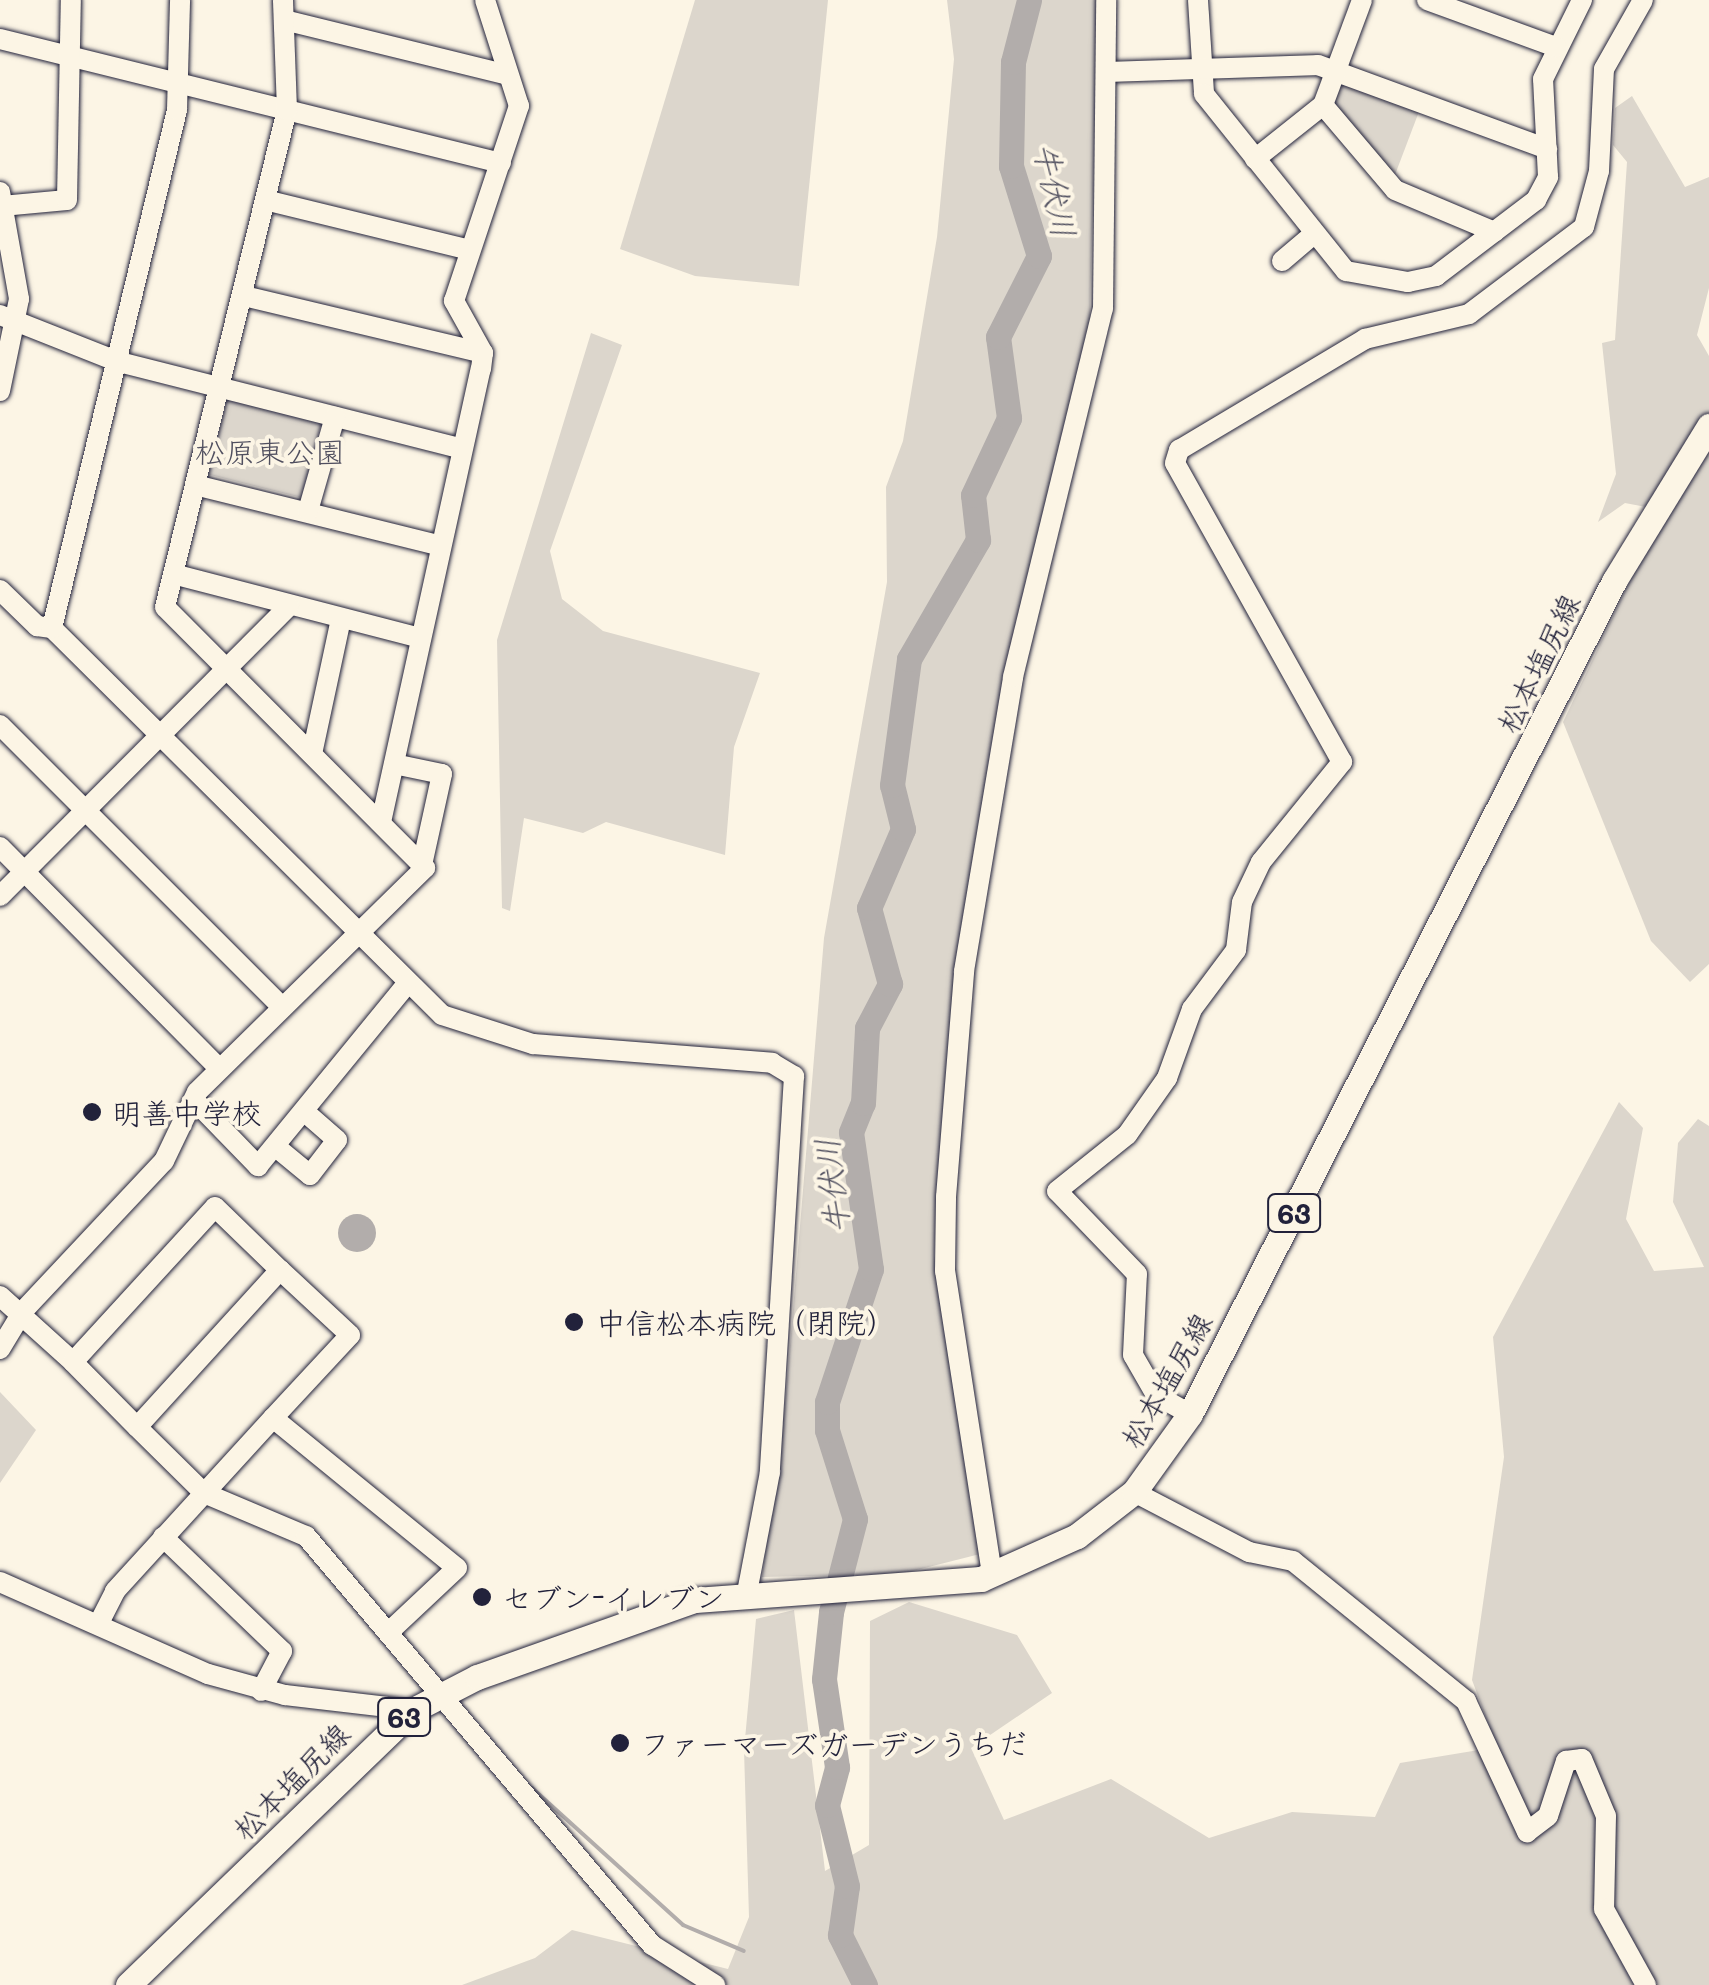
<!DOCTYPE html>
<html>
<head>
<meta charset="utf-8">
<style>
  body { margin:0 }
  #map { position:relative; width:1709px; height:1985px; overflow:hidden; background:#fcf5e5; font-family:Mali,"Klee One",sans-serif }
  div>[style] { position:absolute }
  .green>* { inset:0; background:#dcd6cc; transform-origin:0 0 }
  .water>* { inset:0; background:#b2adab }
  .round { border-radius:50% }
  .stream>* { height:4px; margin:-2px; padding:0 2px; transform-origin:2px; border-radius:2px; background:#b2adab }
  .river>* { height:25px; margin:-12.5px; padding:0 12.5px; transform-origin:12.5px; border-radius:12.5px; background:#b2adab }
  .roads { filter:drop-shadow(0 0 2px #22223b) drop-shadow(0 0 2px #22223b) }
  .minor>* { height:20px; margin:-10px; padding:0 10px; transform-origin:10px; border-radius:10px; background:#fcf5e5 }
  .major>* { height:25px; margin:-12.5px; padding:0 12.5px; transform-origin:12.5px; border-radius:12.5px; background:#fcf5e5 }
  .dots>* { width:28px; height:28px; translate:-50% -50%; box-sizing:border-box; border:5px solid #fcf5e5; border-radius:50% }
  span { translate:-50% -50%; white-space:nowrap; text-align:center; line-height:1.15; -webkit-text-stroke:8px #fcf5e5; paint-order:stroke }
  .shield-label span { padding:2px 8px; background:#fcf5e5; border:2px solid; border-radius:8px; -webkit-text-stroke-width:0 }
  .shield-label { font-size:28px; color:#22223b; font-weight:700 }
  .park-label { font-size:30px; color:#504f5f }
  .street-label { font-size:30px; color:#22223b }
  .poi-label { font-size:30px; color:#22223b }
  .left { translate:0 -50%; text-align:left }
  .water-label { font-size:32px; color:#545362; font-style:italic }
</style>
</head>
<body>
<div id="map">
  <div class="green">
    <div style="clip-path:polygon(695px 0,828px 0,799px 286px,695px 276px,620px 249px)"></div>
    <div style="clip-path:polygon(947px 0,1098px 0,1089px 343px,1007px 663px,942px 1117px,934px 1254px,980px 1554px,901px 1574px,762px 1577px,785px 1406px,824px 938px,887px 582px,886px 487px,903px 441px,937px 237px,954px 59px)"></div>
    <div style="clip-path:polygon(1346px 82px,1420px 109px,1393px 180px,1336px 109px,1332px 98px)"></div>
    <div style="clip-path:polygon(1632px 96px,1685px 187px,1709px 177px,1709px 288px,1697px 335px,1709px 356px,1709px 415px,1646px 507px,1625px 503px,1598px 522px,1616px 474px,1602px 343px,1615px 340px,1627px 162px,1613px 145px,1615px 108px)"></div>
    <div style="clip-path:polygon(591px 333px,622px 345px,550px 551px,562px 599px,603px 631px,760px 673px,734px 747px,725px 855px,606px 822px,583px 833px,524px 818px,510px 911px,502px 908px,497px 640px)"></div>
    <div style="left:228px;top:396px;width:97px;height:81px;rotate:14deg"></div>
    <div style="clip-path:polygon(1709px 446px,1709px 964px,1690px 982px,1651px 941px,1563px 722px,1646px 547px)"></div>
    <div style="clip-path:polygon(1619px 1102px,1643px 1128px,1626px 1219px,1654px 1271px,1704px 1267px,1673px 1202px,1678px 1143px,1698px 1119px,1709px 1126px,1709px 1985px,462px 1985px,535px 1958px,572px 1930px,728px 1969px,749px 1917px,744px 1750px,756px 1619px,794px 1610px,825px 1871px,869px 1845px,870px 1621px,909px 1602px,1017px 1635px,1052px 1693px,971px 1748px,1004px 1820px,1111px 1779px,1209px 1838px,1292px 1812px,1375px 1817px,1400px 1763px,1497px 1747px,1472px 1680px,1504px 1457px,1493px 1337px)"></div>
    <div style="clip-path:polygon(0 1392px,36px 1430px,0 1483px)"></div>
  </div>
  <div class="water">
    <div class="round" style="left:338px;top:1214px;width:38px;height:38px"></div>
  </div>
  <div class="stream">
    <div style="left:532px;top:1788px;width:204px;rotate:42.2deg"></div>
    <div style="left:683px;top:1925px;width:66px;rotate:23.1deg"></div>
  </div>
  <div class="river">
    <div style="left:865px;top:1985px;width:56px;rotate:-116.6deg"></div>
    <div style="left:840px;top:1935px;width:49px;rotate:-81.9deg"></div>
    <div style="left:847px;top:1886px;width:83px;rotate:-103.9deg"></div>
    <div style="left:827px;top:1805px;width:39px;rotate:-75deg"></div>
    <div style="left:837px;top:1767px;width:89px;rotate:-98.4deg"></div>
    <div style="left:824px;top:1679px;width:67px;rotate:-84deg"></div>
    <div style="left:831px;top:1612px;width:96px;rotate:-75.5deg"></div>
    <div style="left:855px;top:1519px;width:93px;rotate:-107.5deg"></div>
    <div style="left:827px;top:1430px;width:28px;rotate:-90deg"></div>
    <div style="left:827px;top:1402px;width:140px;rotate:-71.7deg"></div>
    <div style="left:871px;top:1269px;width:138px;rotate:-98.3deg"></div>
    <div style="left:851px;top:1132px;width:31px;rotate:-68deg"></div>
    <div style="left:863px;top:1103px;width:75px;rotate:-86.9deg"></div>
    <div style="left:867px;top:1028px;width:50px;rotate:-62.4deg"></div>
    <div style="left:890px;top:984px;width:79px;rotate:-105.4deg"></div>
    <div style="left:869px;top:908px;width:86px;rotate:-66.7deg"></div>
    <div style="left:903px;top:829px;width:45px;rotate:-104deg"></div>
    <div style="left:892px;top:785px;width:127px;rotate:-82.3deg"></div>
    <div style="left:909px;top:659px;width:138px;rotate:-59.9deg"></div>
    <div style="left:978px;top:540px;width:45px;rotate:-96.3deg"></div>
    <div style="left:973px;top:495px;width:85px;rotate:-64.9deg"></div>
    <div style="left:1009px;top:418px;width:82px;rotate:-97.7deg"></div>
    <div style="left:998px;top:337px;width:91px;rotate:-63.2deg"></div>
    <div style="left:1039px;top:256px;width:94px;rotate:-107.3deg"></div>
    <div style="left:1011px;top:166px;width:104px;rotate:-88.9deg"></div>
    <div style="left:1013px;top:62px;width:64px;rotate:-75.5deg"></div>
  </div>
  <div class="roads">
    <div class="minor">
      <div style="left:1198px;top:0;width:94px;rotate:86.3deg"></div>
      <div style="left:1204px;top:94px;width:227px;rotate:51.3deg"></div>
      <div style="left:1346px;top:271px;width:63px;rotate:10.1deg"></div>
      <div style="left:1408px;top:282px;width:29px;rotate:-12deg"></div>
      <div style="left:1436px;top:276px;width:126px;rotate:-37.2deg"></div>
      <div style="left:1536px;top:200px;width:26px;rotate:-62deg"></div>
      <div style="left:1548px;top:177px;width:98px;rotate:-92.9deg"></div>
      <div style="left:1543px;top:79px;width:88px;rotate:-63.7deg"></div>
      <div style="left:1427px;top:0;width:137px;rotate:20deg"></div>
      <div style="left:284px;top:20px;width:231px;rotate:13.8deg"></div>
      <div style="left:0;top:39px;width:516px;rotate:13.9deg"></div>
      <div style="left:1109px;top:72px;width:209px;rotate:-1.9deg"></div>
      <div style="left:1318px;top:65px;width:244px;rotate:20.1deg"></div>
      <div style="left:1323px;top:105px;width:111px;rotate:49.7deg"></div>
      <div style="left:1395px;top:190px;width:108px;rotate:22.8deg"></div>
      <div style="left:1255px;top:159px;width:87px;rotate:-38.5deg"></div>
      <div style="left:1323px;top:105px;width:112px;rotate:-69.6deg"></div>
      <div style="left:0;top:192px;width:109px;rotate:79.9deg"></div>
      <div style="left:19px;top:299px;width:94px;rotate:101.7deg"></div>
      <div style="left:265px;top:200px;width:211px;rotate:13.7deg"></div>
      <div style="left:2px;top:206px;width:65px;rotate:-5.3deg"></div>
      <div style="left:67px;top:200px;width:200px;rotate:-88.9deg"></div>
      <div style="left:1282px;top:261px;width:43px;rotate:-40.3deg"></div>
      <div style="left:244px;top:296px;width:246px;rotate:13.4deg"></div>
      <div style="left:0;top:315px;width:128px;rotate:21.6deg"></div>
      <div style="left:119px;top:362px;width:354px;rotate:14.2deg"></div>
      <div style="left:195px;top:485px;width:253px;rotate:13.9deg"></div>
      <div style="left:308px;top:511px;width:98px;rotate:-74deg"></div>
      <div style="left:173px;top:574px;width:256px;rotate:14.5deg"></div>
      <div style="left:0;top:590px;width:52px;rotate:44.2deg"></div>
      <div style="left:37px;top:626px;width:15px;rotate:8deg"></div>
      <div style="left:52px;top:628px;width:549px;rotate:44.78deg"></div>
      <div style="left:442px;top:1015px;width:96px;rotate:17.7deg"></div>
      <div style="left:533px;top:1044px;width:240px;rotate:4.5deg"></div>
      <div style="left:772px;top:1063px;width:26px;rotate:31deg"></div>
      <div style="left:794px;top:1076px;width:397px;rotate:93.5deg"></div>
      <div style="left:770px;top:1472px;width:123px;rotate:100.8deg"></div>
      <div style="left:52px;top:628px;width:533px;rotate:-76.43deg"></div>
      <div style="left:177px;top:110px;width:110px;rotate:-88.4deg"></div>
      <div style="left:0;top:725px;width:399px;rotate:45deg"></div>
      <div style="left:312px;top:754px;width:138px;rotate:-77.9deg"></div>
      <div style="left:394px;top:764px;width:49px;rotate:11.8deg"></div>
      <div style="left:442px;top:774px;width:93px;rotate:102.4deg"></div>
      <div style="left:381px;top:822px;width:464px;rotate:-77.6deg"></div>
      <div style="left:481px;top:369px;width:16px;rotate:-83deg"></div>
      <div style="left:483px;top:353px;width:60px;rotate:-119.1deg"></div>
      <div style="left:454px;top:301px;width:206px;rotate:-71.6deg"></div>
      <div style="left:519px;top:106px;width:111px;rotate:-107.8deg"></div>
      <div style="left:0;top:847px;width:311px;rotate:45.3deg"></div>
      <div style="left:0;top:896px;width:409px;rotate:-45.1deg"></div>
      <div style="left:195px;top:1101px;width:91px;rotate:45.9deg"></div>
      <div style="left:258px;top:1166px;width:234px;rotate:-50.7deg"></div>
      <div style="left:276px;top:1147px;width:44px;rotate:39.5deg"></div>
      <div style="left:310px;top:1175px;width:44px;rotate:-52.4deg"></div>
      <div style="left:337px;top:1140px;width:43px;rotate:-138.8deg"></div>
      <div style="left:0;top:1296px;width:98px;rotate:42.1deg"></div>
      <div style="left:0;top:1349px;width:44px;rotate:-58.8deg"></div>
      <div style="left:23px;top:1311px;width:206px;rotate:-46.8deg"></div>
      <div style="left:164px;top:1161px;width:76px;rotate:-64.4deg"></div>
      <div style="left:197px;top:1092px;width:320px;rotate:-44.5deg"></div>
      <div style="left:425px;top:868px;width:368px;rotate:-134.9deg"></div>
      <div style="left:165px;top:607px;width:512px;rotate:-76.21deg"></div>
      <div style="left:287px;top:110px;width:110px;rotate:-92.1deg"></div>
      <div style="left:1190px;top:1414px;width:39px;rotate:-151deg"></div>
      <div style="left:1156px;top:1395px;width:46px;rotate:-119.9deg"></div>
      <div style="left:1133px;top:1355px;width:81px;rotate:-87.2deg"></div>
      <div style="left:1137px;top:1274px;width:115px;rotate:-133.9deg"></div>
      <div style="left:1057px;top:1191px;width:90px;rotate:-38.7deg"></div>
      <div style="left:1127px;top:1135px;width:70px;rotate:-54.9deg"></div>
      <div style="left:1167px;top:1078px;width:73px;rotate:-70.1deg"></div>
      <div style="left:1192px;top:1009px;width:74px;rotate:-53.3deg"></div>
      <div style="left:1236px;top:950px;width:48px;rotate:-82.9deg"></div>
      <div style="left:1242px;top:902px;width:44px;rotate:-64.6deg"></div>
      <div style="left:1261px;top:862px;width:129px;rotate:-51deg"></div>
      <div style="left:1342px;top:762px;width:342px;rotate:-119.2deg"></div>
      <div style="left:1175px;top:463px;width:14px;rotate:-73deg"></div>
      <div style="left:1179px;top:450px;width:217px;rotate:-30.8deg"></div>
      <div style="left:1365px;top:339px;width:107px;rotate:-13.5deg"></div>
      <div style="left:1469px;top:314px;width:144px;rotate:-37.1deg"></div>
      <div style="left:1584px;top:227px;width:58px;rotate:-75deg"></div>
      <div style="left:1599px;top:171px;width:102px;rotate:-87.2deg"></div>
      <div style="left:1604px;top:69px;width:79px;rotate:-60.5deg"></div>
      <div style="left:273px;top:1418px;width:113px;rotate:-47.1deg"></div>
      <div style="left:350px;top:1335px;width:96px;rotate:-137.1deg"></div>
      <div style="left:280px;top:1270px;width:212px;rotate:132.3deg"></div>
      <div style="left:137px;top:1427px;width:91px;rotate:-134.6deg"></div>
      <div style="left:73px;top:1362px;width:210px;rotate:-47.5deg"></div>
      <div style="left:215px;top:1207px;width:91px;rotate:44.1deg"></div>
      <div style="left:137px;top:1427px;width:94px;rotate:44.6deg"></div>
      <div style="left:204px;top:1493px;width:111px;rotate:22.9deg"></div>
      <div style="left:306px;top:1536px;width:536px;rotate:49.77deg"></div>
      <div style="left:652px;top:1945px;width:75px;rotate:32.4deg"></div>
      <div style="left:1134px;top:1492px;width:130px;rotate:27.6deg"></div>
      <div style="left:1249px;top:1552px;width:45px;rotate:11.6deg"></div>
      <div style="left:1293px;top:1561px;width:223px;rotate:39deg"></div>
      <div style="left:1466px;top:1701px;width:145px;rotate:65deg"></div>
      <div style="left:1527px;top:1832px;width:26px;rotate:-37deg"></div>
      <div style="left:1548px;top:1816px;width:58px;rotate:-71.9deg"></div>
      <div style="left:1566px;top:1761px;width:16px;rotate:-7deg"></div>
      <div style="left:1582px;top:1759px;width:62px;rotate:67.2deg"></div>
      <div style="left:1606px;top:1816px;width:93px;rotate:91.2deg"></div>
      <div style="left:1604px;top:1909px;width:87px;rotate:61.1deg"></div>
      <div style="left:163px;top:1537px;width:165px;rotate:43.8deg"></div>
      <div style="left:282px;top:1651px;width:45px;rotate:117.7deg"></div>
      <div style="left:992px;top:1574px;width:307px;rotate:-98.8deg"></div>
      <div style="left:945px;top:1271px;width:74px;rotate:-89.2deg"></div>
      <div style="left:946px;top:1197px;width:227px;rotate:-85.4deg"></div>
      <div style="left:964px;top:971px;width:298px;rotate:-80.5deg"></div>
      <div style="left:1013px;top:677px;width:379px;rotate:-76.3deg"></div>
      <div style="left:1103px;top:309px;width:309px;rotate:-89.4deg"></div>
      <div style="left:0;top:1582px;width:227px;rotate:23.9deg"></div>
      <div style="left:208px;top:1674px;width:80px;rotate:15.3deg"></div>
      <div style="left:285px;top:1695px;width:129px;rotate:6.7deg"></div>
      <div style="left:99px;top:1623px;width:36px;rotate:-63deg"></div>
      <div style="left:115px;top:1591px;width:234px;rotate:-47.6deg"></div>
      <div style="left:273px;top:1418px;width:237px;rotate:39.2deg"></div>
      <div style="left:457px;top:1568px;width:92px;rotate:136.8deg"></div>
    </div>
    <div class="major">
      <div style="left:128px;top:1985px;width:396px;rotate:-44deg"></div>
      <div style="left:413px;top:1710px;width:72px;rotate:-27.3deg"></div>
      <div style="left:477px;top:1677px;width:230px;rotate:-19.5deg"></div>
      <div style="left:694px;top:1600px;width:288px;rotate:-4.2deg"></div>
      <div style="left:981px;top:1579px;width:105px;rotate:-24.1deg"></div>
      <div style="left:1077px;top:1536px;width:72px;rotate:-37.7deg"></div>
      <div style="left:1134px;top:1492px;width:96px;rotate:-54.3deg"></div>
      <div style="left:1190px;top:1414px;width:935px;rotate:-63.02deg"></div>
      <div style="left:1614px;top:581px;width:182px;rotate:-58.5deg"></div>
    </div>
  </div>
  <div class="dots">
    <div style="left:92px;top:1112px;background:#22223b"></div>
    <div style="left:574px;top:1322px;background:#22223b"></div>
    <div style="left:482px;top:1597px;background:#22223b"></div>
    <div style="left:620px;top:1743px;background:#22223b"></div>
  </div>
  <div class="shield-label">
    <span style="left:1294px;top:1213px">63</span>
    <span style="left:404px;top:1717px">63</span>
  </div>
  <div class="park-label">
    <span style="left:270px;top:451px">松原東公園</span>
  </div>
  <div class="street-label">
    <span style="left:1538px;top:663px;rotate:-64deg">松本塩尻線</span>
    <span style="left:1166px;top:1380px;rotate:-60deg">松本塩尻線</span>
    <span style="left:291px;top:1781px;rotate:-45deg">松本塩尻線</span>
  </div>
  <div class="poi-label">
    <span class="left" style="left:112px;top:1112px">明善中学校</span>
    <span class="left" style="left:596px;top:1322px">中信松本病院（閉院）</span>
    <span class="left" style="left:502px;top:1597px">セブン-イレブン</span>
    <span class="left" style="left:640px;top:1743px">ファーマーズガーデンうちだ</span>
  </div>
  <div class="water-label">
    <span style="left:1056px;top:190px;rotate:78deg">牛伏川</span>
    <span style="left:831px;top:1186px;rotate:-97deg">牛伏川</span>
  </div>
</div>
</body>
</html>
